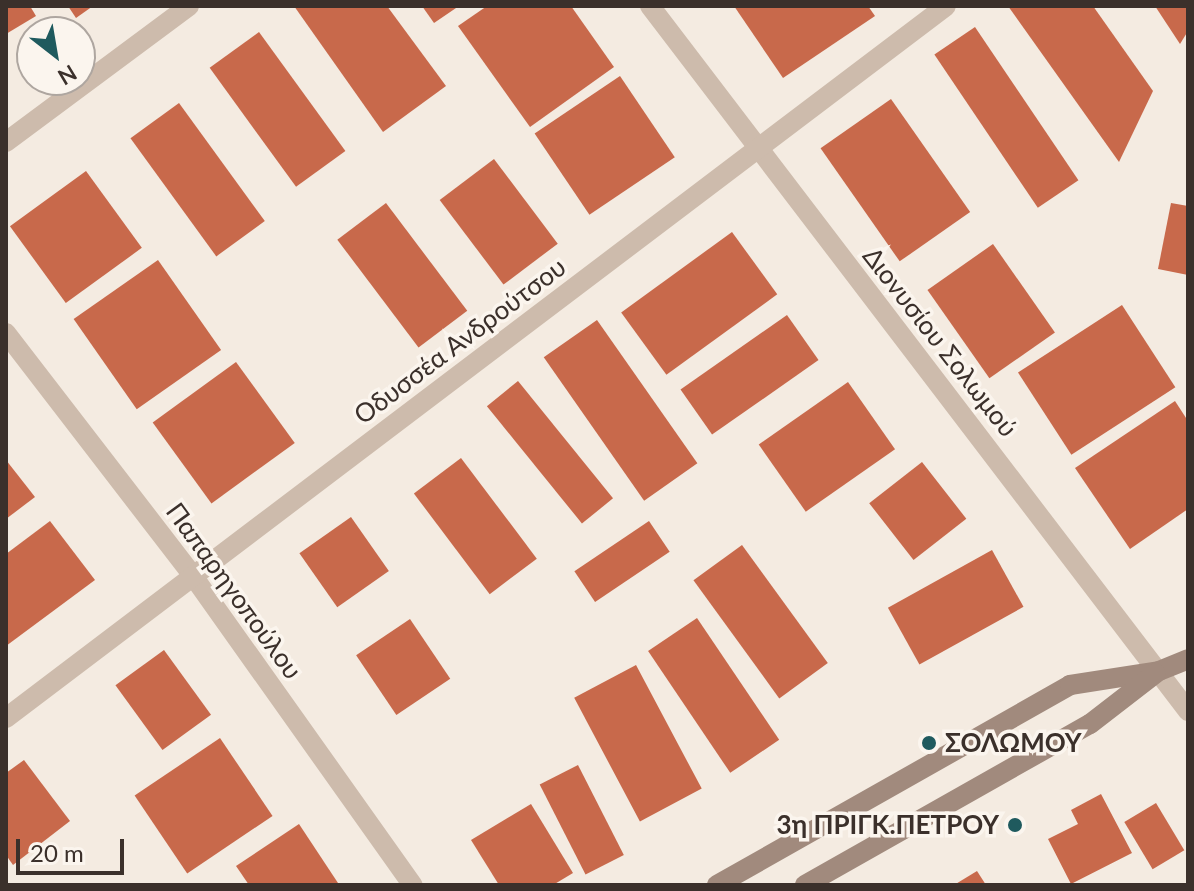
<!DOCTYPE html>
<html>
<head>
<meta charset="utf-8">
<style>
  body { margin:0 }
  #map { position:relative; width:1194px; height:891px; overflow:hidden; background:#f4ebe1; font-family:Lato,sans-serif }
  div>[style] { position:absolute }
  .building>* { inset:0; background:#c8694b; transform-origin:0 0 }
  .street>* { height:20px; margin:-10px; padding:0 10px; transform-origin:10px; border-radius:10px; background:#cdbbac }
  .secondary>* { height:20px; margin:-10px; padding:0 10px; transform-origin:10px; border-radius:10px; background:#a18a7d }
  .dots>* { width:22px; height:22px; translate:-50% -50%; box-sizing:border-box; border:4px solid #fbf5ee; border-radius:50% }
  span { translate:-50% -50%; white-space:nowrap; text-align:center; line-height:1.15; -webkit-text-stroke:7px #fbf5ee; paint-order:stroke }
  .street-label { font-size:26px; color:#3b302b }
  .poi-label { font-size:26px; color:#3b302b; font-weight:700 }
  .left { translate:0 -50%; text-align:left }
  .right { translate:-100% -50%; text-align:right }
  .frame { position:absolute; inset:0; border:8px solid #3b302b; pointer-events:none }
  .north { position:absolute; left:16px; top:16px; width:80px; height:80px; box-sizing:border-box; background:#fbf5ee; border:2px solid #aea6a0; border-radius:50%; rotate:149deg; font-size:22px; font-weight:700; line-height:32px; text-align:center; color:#3b302b }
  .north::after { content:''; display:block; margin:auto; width:28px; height:36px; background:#1f5a5e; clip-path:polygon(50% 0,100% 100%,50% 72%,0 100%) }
  .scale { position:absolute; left:16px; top:839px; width:108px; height:36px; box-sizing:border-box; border:4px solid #3b302b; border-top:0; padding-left:10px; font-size:24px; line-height:28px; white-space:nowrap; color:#3b302b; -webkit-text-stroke:6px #fbf5ee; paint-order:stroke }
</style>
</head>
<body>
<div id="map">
  <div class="building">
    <div style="clip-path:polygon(6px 6px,30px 6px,36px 16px,6px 34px)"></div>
    <div style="clip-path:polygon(68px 6px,93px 6px,76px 18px)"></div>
    <div style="clip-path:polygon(294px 6px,387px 6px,446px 86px,383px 132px)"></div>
    <div style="clip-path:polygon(422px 6px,459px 6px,434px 23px)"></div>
    <div style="clip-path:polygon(487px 6px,571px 6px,614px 67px,530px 127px,458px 26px)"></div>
    <div style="clip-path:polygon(734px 6px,868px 6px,875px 16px,783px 78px)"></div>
    <div style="clip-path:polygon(1008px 6px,1093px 6px,1153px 91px,1119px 162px)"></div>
    <div style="clip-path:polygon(1155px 6px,1188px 6px,1188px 31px,1180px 44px)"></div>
    <div style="left:975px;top:27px;width:185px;height:49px;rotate:56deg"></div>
    <div style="left:259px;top:32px;width:147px;height:61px;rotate:54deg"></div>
    <div style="left:620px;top:76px;width:98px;height:103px;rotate:56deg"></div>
    <div style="left:891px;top:99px;width:138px;height:86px;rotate:55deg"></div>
    <div style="left:179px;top:103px;width:146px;height:60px;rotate:54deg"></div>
    <div style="left:494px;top:159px;width:106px;height:68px;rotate:53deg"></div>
    <div style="left:86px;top:171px;width:95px;height:94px;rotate:54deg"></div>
    <div style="left:386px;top:203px;width:135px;height:61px;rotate:53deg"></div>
    <div style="clip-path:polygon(1171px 203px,1188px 206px,1188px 275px,1158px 269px)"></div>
    <div style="left:732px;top:232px;width:77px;height:137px;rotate:54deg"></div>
    <div style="left:993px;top:244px;width:108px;height:80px;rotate:55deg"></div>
    <div style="left:158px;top:260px;width:110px;height:103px;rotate:55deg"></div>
    <div style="left:1122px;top:305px;width:98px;height:124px;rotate:57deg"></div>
    <div style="left:787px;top:315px;width:55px;height:130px;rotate:55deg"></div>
    <div style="left:597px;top:320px;width:175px;height:65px;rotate:55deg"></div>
    <div style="left:236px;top:362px;width:100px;height:103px;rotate:54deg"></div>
    <div style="left:518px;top:381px;width:151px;height:40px;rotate:51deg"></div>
    <div style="left:848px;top:382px;width:82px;height:109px;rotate:55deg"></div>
    <div style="clip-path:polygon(1175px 401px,1188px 421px,1188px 509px,1130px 549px,1075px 468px)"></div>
    <div style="left:461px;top:458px;width:126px;height:59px;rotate:53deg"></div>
    <div style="clip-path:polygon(6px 460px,35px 497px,6px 519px)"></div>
    <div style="left:922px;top:462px;width:72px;height:67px;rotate:52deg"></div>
    <div style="left:351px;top:517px;width:66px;height:63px;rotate:55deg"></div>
    <div style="clip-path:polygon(50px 521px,95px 580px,6px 646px,6px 554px)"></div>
    <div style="left:649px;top:521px;width:37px;height:90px;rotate:56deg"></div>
    <div style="left:742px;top:545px;width:146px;height:60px;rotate:54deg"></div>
    <div style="left:992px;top:550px;width:65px;height:119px;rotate:61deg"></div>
    <div style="left:697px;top:618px;width:147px;height:59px;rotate:56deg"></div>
    <div style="left:410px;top:619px;width:72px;height:65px;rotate:56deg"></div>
    <div style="left:164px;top:650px;width:80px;height:60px;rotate:54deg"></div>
    <div style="left:636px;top:665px;width:140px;height:70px;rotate:62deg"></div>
    <div style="left:220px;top:738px;width:94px;height:103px;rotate:56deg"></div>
    <div style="clip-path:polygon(24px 760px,70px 821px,13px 865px,6px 855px,6px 773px)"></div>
    <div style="left:578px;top:765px;width:101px;height:43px;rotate:63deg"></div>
    <div style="clip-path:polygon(1101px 794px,1132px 853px,1071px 884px,1048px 839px,1078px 824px,1071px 810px)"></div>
    <div style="left:1156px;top:803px;width:55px;height:37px;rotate:59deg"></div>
    <div style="clip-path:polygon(531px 804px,573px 873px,553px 885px,499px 885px,471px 840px)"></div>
    <div style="clip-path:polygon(299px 824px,338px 883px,249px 885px,236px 866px)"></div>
    <div style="clip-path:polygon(977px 871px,986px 885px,954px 885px)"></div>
  </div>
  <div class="street">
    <div style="left:650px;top:6px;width:887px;rotate:52.65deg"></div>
    <div style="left:6px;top:142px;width:228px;rotate:-36.6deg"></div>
    <div style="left:6px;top:333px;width:307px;rotate:52.4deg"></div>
    <div style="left:193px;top:576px;width:379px;rotate:54.6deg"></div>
    <div style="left:6px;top:718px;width:1179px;rotate:-37.14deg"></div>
  </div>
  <div class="secondary">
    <div style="left:717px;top:885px;width:406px;rotate:-29.5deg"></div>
    <div style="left:1070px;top:685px;width:90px;rotate:-8.9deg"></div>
    <div style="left:1159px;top:671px;width:31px;rotate:-22deg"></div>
    <div style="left:805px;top:885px;width:327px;rotate:-29.5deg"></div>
    <div style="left:1090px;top:724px;width:83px;rotate:-37.7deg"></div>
  </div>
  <div class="dots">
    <div style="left:929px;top:743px;background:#1f5a5e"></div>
    <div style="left:1015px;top:825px;background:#1f5a5e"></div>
  </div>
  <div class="street-label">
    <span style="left:460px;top:341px;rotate:-37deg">Οδυσσέα Ανδρούτσου</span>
    <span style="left:940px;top:342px;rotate:52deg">Διονυσίου Σολωμού</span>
    <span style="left:234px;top:591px;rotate:54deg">Παπαρηγοπούλου</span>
  </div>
  <div class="poi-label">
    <span class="left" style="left:945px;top:743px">ΣΟΛΩΜΟΥ</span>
    <span class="right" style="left:999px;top:825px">3η ΠΡΙΓΚ.ΠΕΤΡΟΥ</span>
  </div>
  <div class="frame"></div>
  <div class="north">N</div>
  <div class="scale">20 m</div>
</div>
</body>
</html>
